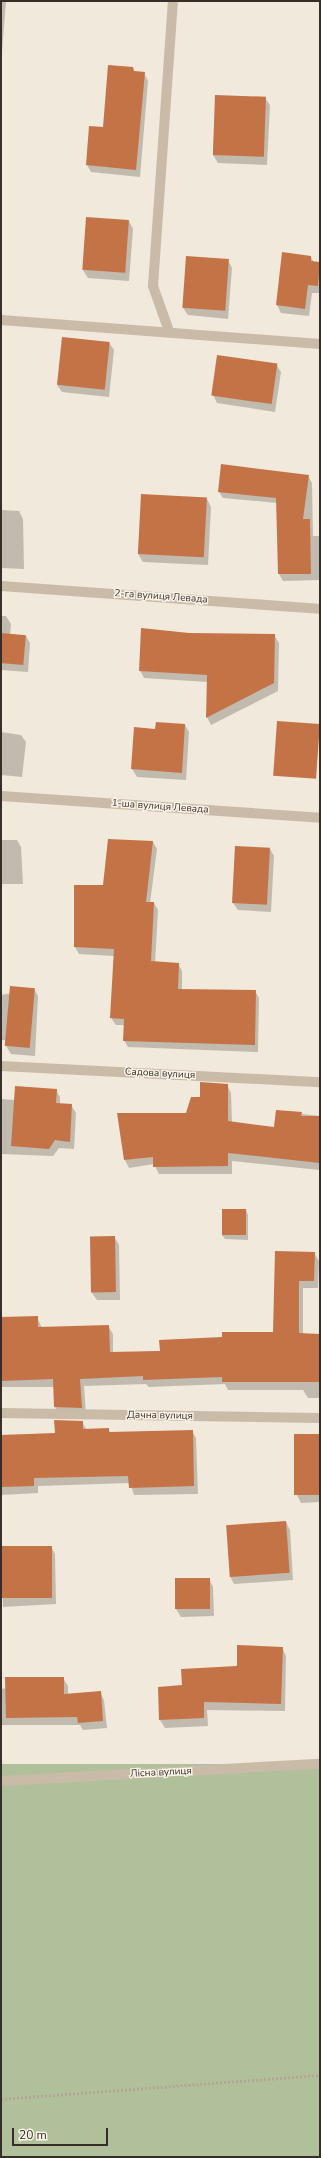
<!DOCTYPE html>
<html>
<head>
<meta charset="utf-8">
<style>
  body { margin:0 }
  #map { position:relative; width:321px; height:2158px; overflow:hidden; background:#f1e9db; font-family:"Nunito Sans",sans-serif }
  div>[style] { position:absolute }
  .green>* { inset:0; background:#b0c09b; transform-origin:0 0 }
  .shadow>* { inset:0; background:#0003 }
  .building>* { inset:0; background:#c47347; transform-origin:0 0 }
  .path>* { height:2.5px; margin-top:-1.25px; transform-origin:0; background:repeating-linear-gradient(90deg,#b5a592 0 2px,transparent 0 4px) }
  .minor>* { height:10px; margin:-5px; padding:0 5px; transform-origin:5px; border-radius:5px; background:#c9bba7 }
  span { translate:-50% -50%; white-space:nowrap; text-align:center; line-height:1.15; -webkit-text-stroke:3px #f9f3e8; paint-order:stroke }
  .street-label { font-size:10px; color:#362e28 }
  .frame { position:absolute; inset:0; border:2px solid #362e28; pointer-events:none }
  .scale { position:absolute; left:12px; top:2128px; width:96px; height:18px; box-sizing:border-box; border:2px solid #362e28; border-top:0; padding-left:5px; font-size:12px; line-height:14px; white-space:nowrap; color:#362e28; -webkit-text-stroke:3px #f9f3e8; paint-order:stroke }
</style>
</head>
<body>
<div id="map">
  <div class="green">
    <div style="left:320px;top:1764px;width:393px;height:319px;rotate:90deg"></div>
  </div>
  <div class="shadow">
    <div style="clip-path:polygon(1px 1px,6px 1px,1px 64px)"></div>
    <div style="clip-path:polygon(132px 68px,135px 72px,144px 73px,148px 81px,140px 177px,91px 172px,87px 165px)"></div>
    <div style="clip-path:polygon(216px 96px,265px 98px,270px 105px,267px 165px,218px 163px,213px 155px)"></div>
    <div style="clip-path:polygon(87px 218px,129px 221px,133px 229px,129px 281px,88px 278px,83px 270px)"></div>
    <div style="clip-path:polygon(311px 257px,314px 263px,320px 263px,320px 293px,312px 293px,309px 316px,281px 313px,277px 305px)"></div>
    <div style="clip-path:polygon(228px 260px,232px 268px,228px 319px,188px 315px,183px 308px)"></div>
    <div style="clip-path:polygon(109px 343px,114px 350px,109px 397px,62px 392px,57px 385px)"></div>
    <div style="clip-path:polygon(276px 364px,281px 372px,275px 412px,217px 403px,213px 395px)"></div>
    <div style="clip-path:polygon(308px 476px,312px 483px,313px 536px,320px 536px,320px 580px,283px 581px,279px 574px,277px 503px,223px 498px,219px 492px)"></div>
    <div style="clip-path:polygon(207px 499px,211px 507px,208px 565px,143px 562px,138px 554px)"></div>
    <div style="clip-path:polygon(1px 510px,19px 511px,23px 519px,24px 569px,1px 568px)"></div>
    <div style="clip-path:polygon(1px 616px,6px 616px,11px 624px,10px 635px,26px 636px,30px 643px,28px 672px,1px 670px)"></div>
    <div style="clip-path:polygon(189px 634px,274px 635px,279px 643px,278px 691px,211px 725px,207px 717px,208px 682px,144px 678px,140px 670px)"></div>
    <div style="clip-path:polygon(185px 725px,189px 732px,186px 780px,137px 777px,132px 769px,156px 730px)"></div>
    <div style="clip-path:polygon(1px 732px,21px 735px,26px 742px,22px 777px,1px 775px)"></div>
    <div style="clip-path:polygon(1px 840px,17px 840px,21px 847px,23px 884px,1px 884px)"></div>
    <div style="clip-path:polygon(153px 842px,157px 849px,150px 903px,154px 903px,158px 910px,155px 963px,178px 964px,182px 971px,182px 990px,255px 991px,259px 998px,258px 1052px,128px 1047px,124px 1040px,125px 1025px,116px 1025px,111px 1018px,114px 956px,79px 954px,75px 947px,104px 886px)"></div>
    <div style="clip-path:polygon(270px 849px,274px 856px,271px 912px,238px 910px,233px 903px)"></div>
    <div style="clip-path:polygon(34px 989px,38px 996px,35px 1056px,11px 1054px,6px 1046px,7px 1040px,1px 1040px,1px 995px)"></div>
    <div style="clip-path:polygon(227px 1085px,231px 1093px,232px 1123px,274px 1128px,276px 1111px,320px 1116px,320px 1170px,232px 1161px,232px 1174px,159px 1174px,154px 1164px,129px 1168px,125px 1160px,187px 1114px,201px 1098px)"></div>
    <div style="clip-path:polygon(56px 1090px,60px 1097px,60px 1104px,71px 1105px,76px 1113px,74px 1149px,59px 1148px,53px 1156px,1px 1154px,1px 1099px,15px 1100px)"></div>
    <div style="clip-path:polygon(246px 1210px,248px 1215px,248px 1240px,225px 1239px,222px 1235px)"></div>
    <div style="clip-path:polygon(115px 1238px,119px 1245px,120px 1300px,97px 1300px,92px 1293px)"></div>
    <div style="clip-path:polygon(276px 1252px,314px 1253px,319px 1261px,318px 1288px,303px 1288px,303px 1334px,320px 1335px,320px 1398px,308px 1398px,303px 1390px,228px 1390px,225px 1384px,149px 1387px,146px 1384px,84px 1386px,86px 1415px,59px 1415px,55px 1407px,54px 1387px,1px 1387px,1px 1318px,37px 1317px,42px 1328px,108px 1326px,113px 1334px,113px 1353px,161px 1351px,223px 1338px,274px 1333px)"></div>
    <div style="clip-path:polygon(82px 1422px,87px 1430px,108px 1429px,111px 1433px,192px 1431px,196px 1438px,198px 1494px,134px 1495px,130px 1483px,38px 1486px,38px 1493px,1px 1495px,1px 1435px,56px 1434px)"></div>
    <div style="clip-path:polygon(320px 1435px,320px 1502px,301px 1503px,297px 1495px)"></div>
    <div style="clip-path:polygon(286px 1522px,290px 1530px,293px 1580px,234px 1584px,230px 1576px)"></div>
    <div style="clip-path:polygon(51px 1547px,55px 1554px,56px 1604px,3px 1607px,1px 1548px)"></div>
    <div style="clip-path:polygon(209px 1579px,213px 1587px,214px 1616px,181px 1617px,176px 1609px)"></div>
    <div style="clip-path:polygon(282px 1648px,286px 1656px,285px 1711px,207px 1710px,208px 1726px,165px 1728px,160px 1720px,183px 1686px)"></div>
    <div style="clip-path:polygon(63px 1678px,68px 1686px,68px 1695px,100px 1692px,104px 1700px,107px 1728px,83px 1730px,80px 1725px,1px 1725px,1px 1689px)"></div>
  </div>
  <div class="building">
    <div style="clip-path:polygon(108px 65px,133px 67px,134px 71px,145px 72px,136px 170px,86px 165px,89px 126px,103px 127px)"></div>
    <div style="left:215px;top:95px;width:51px;height:60px;rotate:2deg"></div>
    <div style="left:86px;top:217px;width:43px;height:53px;rotate:4deg"></div>
    <div style="clip-path:polygon(282px 252px,311px 256px,311px 261px,320px 262px,318px 286px,308px 285px,305px 309px,276px 305px)"></div>
    <div style="left:186px;top:256px;width:43px;height:52px;rotate:4deg"></div>
    <div style="left:62px;top:337px;width:48px;height:48px;rotate:6deg"></div>
    <div style="left:217px;top:355px;width:61px;height:41px;rotate:8deg"></div>
    <div style="clip-path:polygon(221px 464px,309px 475px,303px 519px,310px 519px,311px 574px,278px 574px,276px 498px,218px 492px)"></div>
    <div style="left:141px;top:494px;width:66px;height:60px;rotate:3deg"></div>
    <div style="clip-path:polygon(141px 628px,189px 633px,275px 634px,274px 683px,206px 718px,207px 675px,139px 671px)"></div>
    <div style="left:1px;top:633px;width:25px;height:30px;rotate:5deg"></div>
    <div style="left:277px;top:721px;width:43px;height:55px;rotate:4deg"></div>
    <div style="clip-path:polygon(156px 722px,185px 724px,182px 773px,131px 769px,134px 727px,155px 729px)"></div>
    <div style="clip-path:polygon(108px 839px,153px 841px,146px 902px,154px 902px,151px 961px,179px 963px,178px 989px,256px 990px,255px 1045px,123px 1041px,124px 1019px,110px 1018px,114px 949px,74px 947px,74px 885px,103px 885px)"></div>
    <div style="left:235px;top:846px;width:35px;height:57px;rotate:3deg"></div>
    <div style="left:10px;top:986px;width:25px;height:60px;rotate:5deg"></div>
    <div style="clip-path:polygon(200px 1082px,228px 1084px,228px 1121px,274px 1127px,276px 1110px,302px 1112px,301px 1116px,320px 1116px,320px 1163px,228px 1153px,228px 1166px,153px 1167px,153px 1157px,124px 1160px,117px 1113px,186px 1113px,191px 1097px,200px 1097px)"></div>
    <div style="clip-path:polygon(15px 1086px,57px 1089px,56px 1103px,72px 1104px,70px 1142px,55px 1140px,49px 1149px,11px 1146px)"></div>
    <div style="left:222px;top:1209px;width:24px;height:26px"></div>
    <div style="left:115px;top:1236px;width:56px;height:25px;rotate:89deg"></div>
    <div style="clip-path:polygon(275px 1251px,315px 1252px,314px 1281px,299px 1281px,299px 1333px,320px 1334px,320px 1382px,222px 1382px,222px 1377px,143px 1380px,143px 1376px,80px 1379px,82px 1408px,54px 1407px,53px 1379px,1px 1381px,1px 1317px,38px 1316px,38px 1327px,109px 1325px,110px 1352px,160px 1351px,159px 1340px,222px 1337px,222px 1332px,273px 1332px)"></div>
    <div style="clip-path:polygon(54px 1420px,83px 1421px,83px 1429px,109px 1428px,109px 1432px,193px 1430px,194px 1486px,129px 1488px,128px 1476px,34px 1478px,34px 1486px,1px 1487px,1px 1435px,55px 1433px)"></div>
    <div style="left:320px;top:1434px;width:61px;height:26px;rotate:90deg"></div>
    <div style="left:286px;top:1521px;width:52px;height:60px;rotate:86deg"></div>
    <div style="left:52px;top:1546px;width:52px;height:51px;rotate:90deg"></div>
    <div style="left:210px;top:1578px;width:31px;height:35px;rotate:90deg"></div>
    <div style="clip-path:polygon(237px 1645px,283px 1647px,281px 1704px,204px 1702px,204px 1718px,159px 1720px,158px 1687px,182px 1685px,181px 1669px,237px 1666px)"></div>
    <div style="clip-path:polygon(5px 1677px,64px 1677px,64px 1694px,101px 1691px,103px 1721px,78px 1723px,77px 1717px,6px 1718px)"></div>
  </div>
  <div class="path">
    <div style="left:1px;top:2099px;width:320px;rotate:-4.3deg"></div>
  </div>
  <div class="minor">
    <div style="left:1px;top:320px;width:320px;rotate:4.3deg"></div>
    <div style="left:169px;top:331px;width:48px;rotate:-109.6deg"></div>
    <div style="left:153px;top:286px;width:286px;rotate:-86deg"></div>
    <div style="left:1px;top:586px;width:320px;rotate:4.1deg"></div>
    <div style="left:1px;top:796px;width:320px;rotate:3.9deg"></div>
    <div style="left:1px;top:1066px;width:319px;rotate:2.9deg"></div>
    <div style="left:1px;top:1413px;width:319px;rotate:0.9deg"></div>
    <div style="left:1px;top:1781px;width:319px;rotate:-3.1deg"></div>
  </div>
  <div class="street-label">
    <span style="left:161px;top:597px;rotate:4deg">2-га вулиця Левада</span>
    <span style="left:160px;top:807px;rotate:4deg">1-ша вулиця Левада</span>
    <span style="left:160px;top:1074px;rotate:3deg">Садова вулиця</span>
    <span style="left:160px;top:1416px;rotate:1deg">Дачна вулиця</span>
    <span style="left:161px;top:1773px;rotate:-3deg">Лісна вулиця</span>
  </div>
  <div class="frame"></div>
  <div class="scale">20 m</div>
</div>
</body>
</html>
